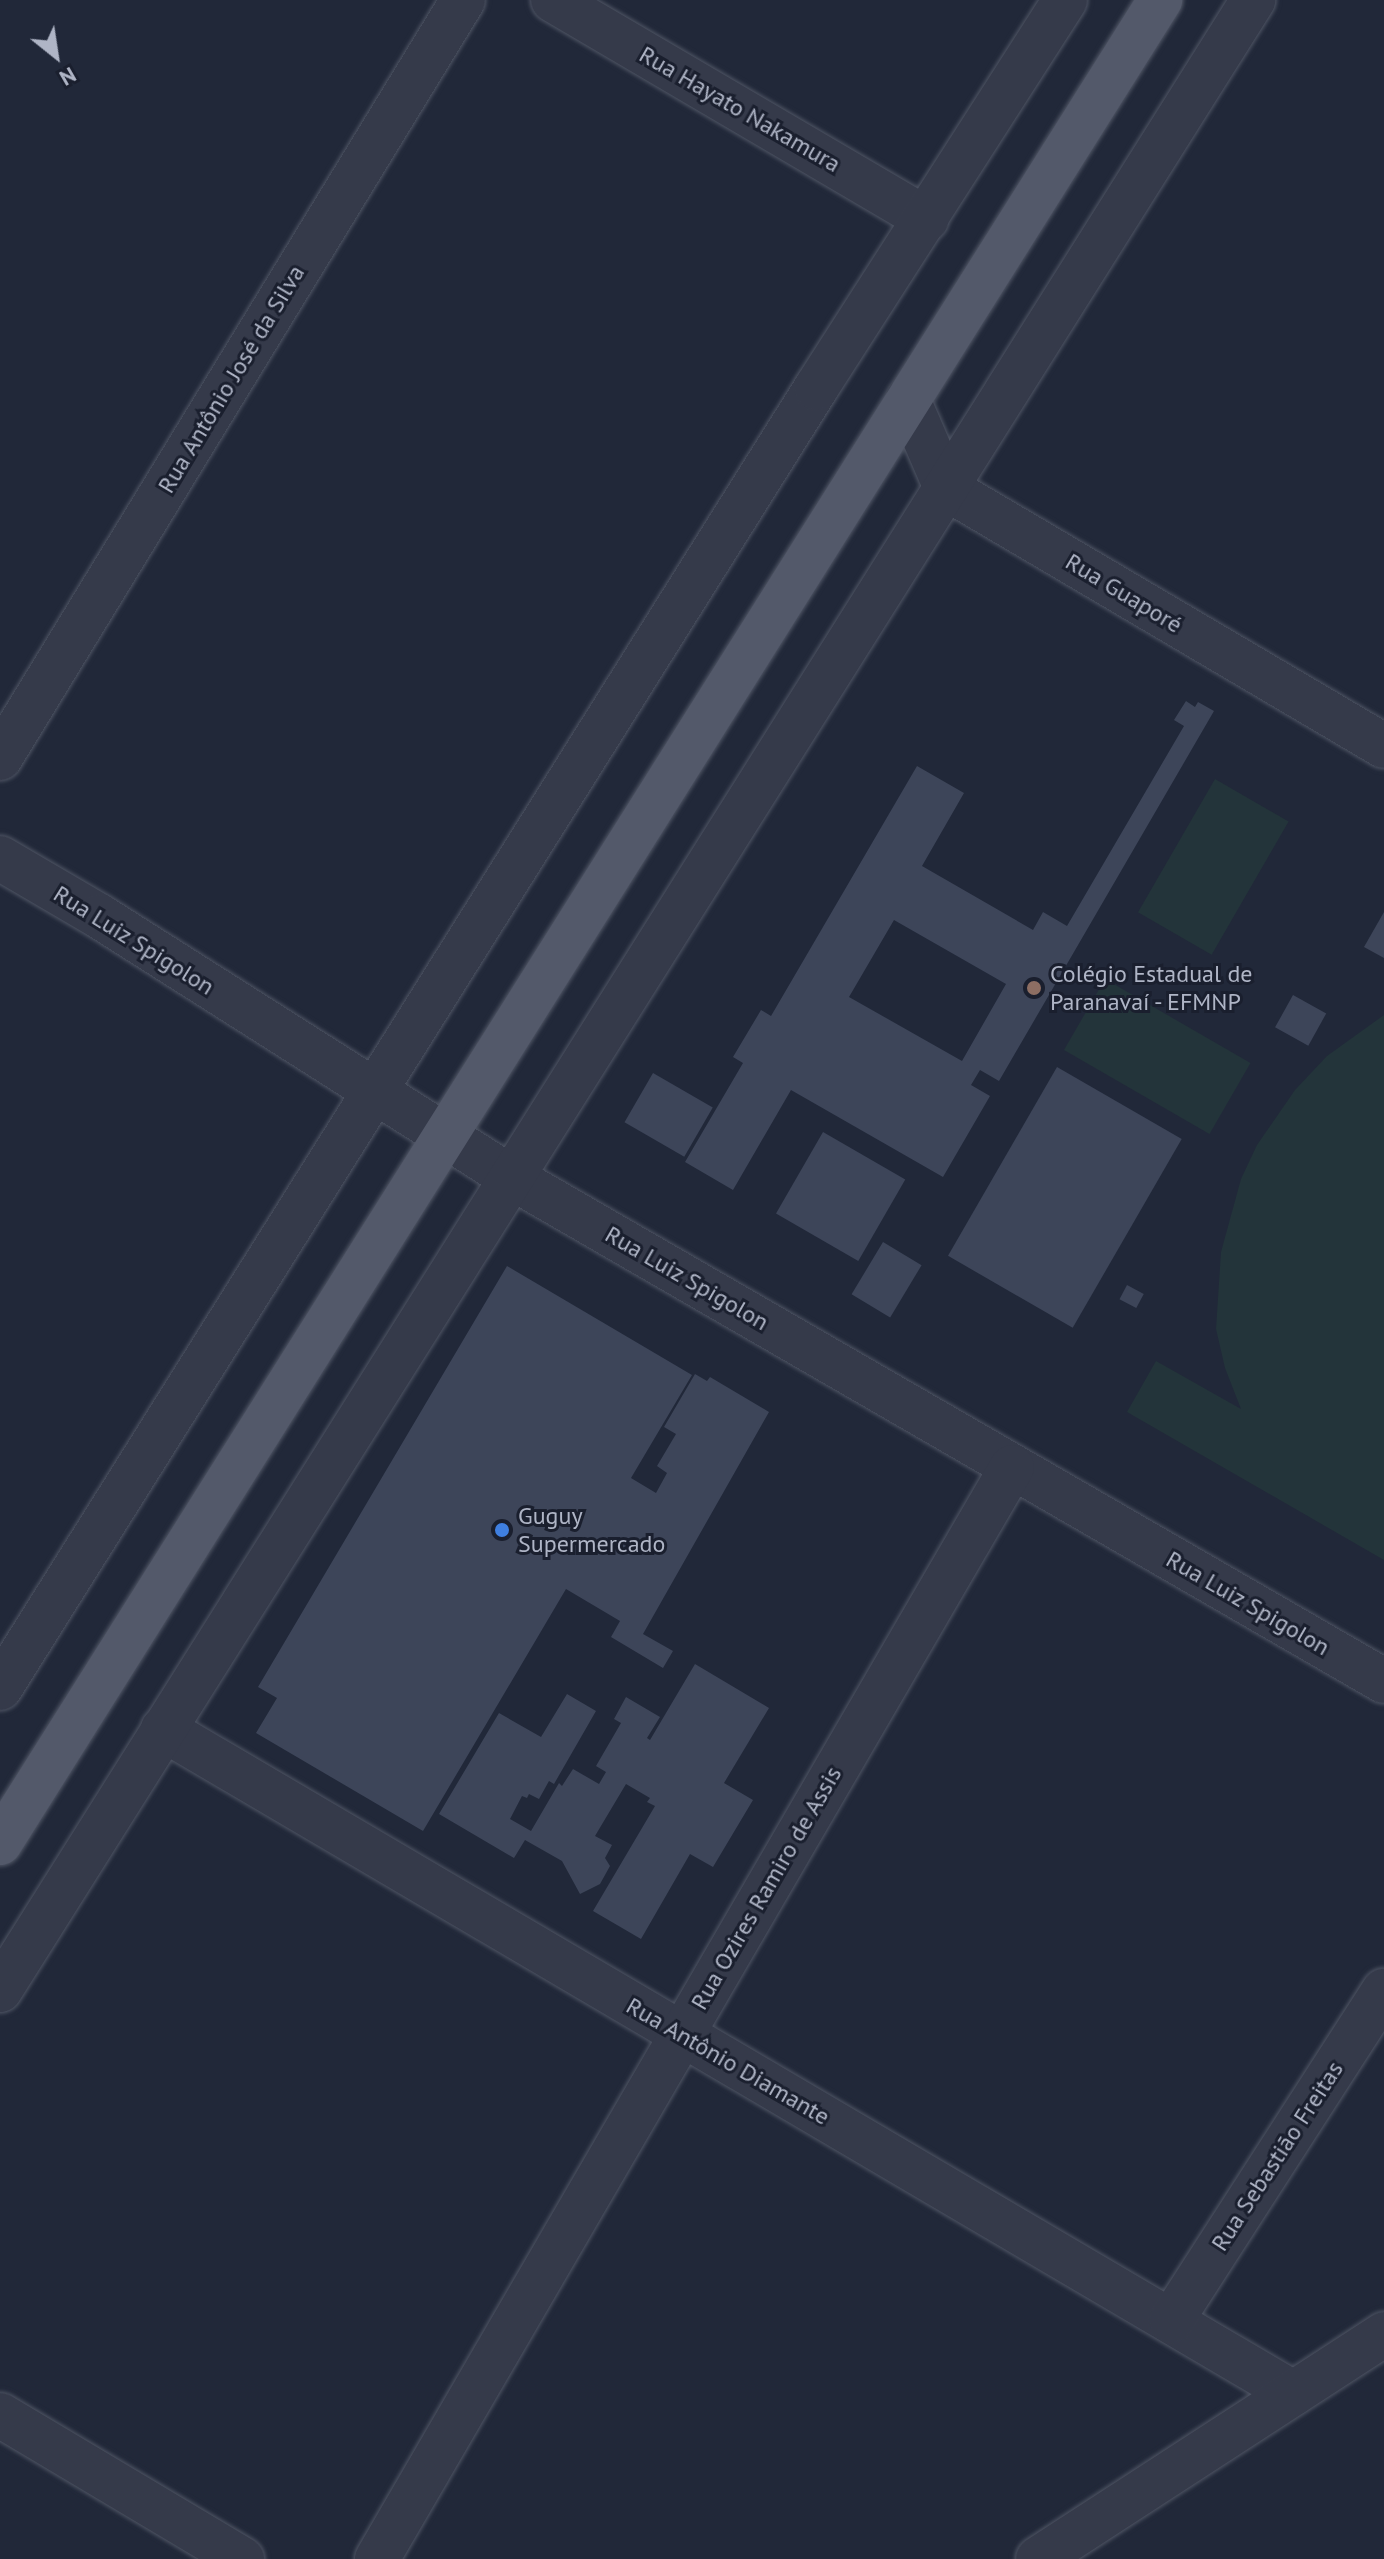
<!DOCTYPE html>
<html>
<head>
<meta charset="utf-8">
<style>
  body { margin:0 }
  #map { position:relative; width:1384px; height:2559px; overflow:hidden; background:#212839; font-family:"PT Sans",sans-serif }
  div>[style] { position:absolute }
  .green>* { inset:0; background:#23343a; transform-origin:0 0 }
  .building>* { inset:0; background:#3d4559; transform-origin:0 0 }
  .roads { filter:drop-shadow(0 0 2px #4f5564) drop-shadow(0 0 2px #4f5564) }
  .minor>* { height:44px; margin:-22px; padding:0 22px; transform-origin:22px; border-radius:22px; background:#353a4a }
  .major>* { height:44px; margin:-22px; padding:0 22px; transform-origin:22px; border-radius:22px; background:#53596a }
  .dots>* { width:22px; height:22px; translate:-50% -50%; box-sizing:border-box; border:4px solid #1a1f2e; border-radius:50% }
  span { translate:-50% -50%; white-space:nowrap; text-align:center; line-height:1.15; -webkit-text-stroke:6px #1a1f2e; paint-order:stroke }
  .street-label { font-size:24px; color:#afb5c6 }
  .poi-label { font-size:24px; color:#afb5c6 }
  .left { translate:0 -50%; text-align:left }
  .north { position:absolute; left:16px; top:16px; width:80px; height:80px; -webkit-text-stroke:6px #1a1f2e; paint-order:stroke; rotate:150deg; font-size:22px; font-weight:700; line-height:32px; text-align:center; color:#afb5c6 }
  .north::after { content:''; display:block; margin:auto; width:28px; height:36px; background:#afb5c6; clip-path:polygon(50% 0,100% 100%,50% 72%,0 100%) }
</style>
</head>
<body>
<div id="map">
  <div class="green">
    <div style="left:1215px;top:779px;width:85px;height:154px;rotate:30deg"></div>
    <div style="left:1105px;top:979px;width:168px;height:82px;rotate:30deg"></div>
    <div style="clip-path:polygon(1384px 1015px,1384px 1560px,1127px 1412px,1156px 1361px,1241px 1409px,1225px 1368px,1216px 1329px,1221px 1252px,1241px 1179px,1257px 1145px,1295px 1090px,1327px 1056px)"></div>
  </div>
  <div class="building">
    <div style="clip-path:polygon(evenodd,1186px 701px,1195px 707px,1198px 702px,1214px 711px,999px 1081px,980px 1070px,971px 1085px,990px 1096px,943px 1177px,791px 1090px,733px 1190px,685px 1162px,743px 1063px,733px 1057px,761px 1010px,771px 1016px,917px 766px,964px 793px,922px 866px,1033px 930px,1043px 912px,1067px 926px,1184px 726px,1174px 720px,1186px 701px,894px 920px,1006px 984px,962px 1061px,849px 997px,894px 920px)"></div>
    <div style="clip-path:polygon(1384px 912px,1384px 958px,1364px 947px)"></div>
    <div style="left:1293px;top:995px;width:38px;height:37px;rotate:29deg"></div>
    <div style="left:1057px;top:1067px;width:144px;height:218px;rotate:30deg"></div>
    <div style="left:653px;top:1073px;width:69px;height:57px;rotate:30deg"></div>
    <div style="left:823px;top:1132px;width:95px;height:94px;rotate:30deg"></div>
    <div style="left:883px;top:1242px;width:45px;height:61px;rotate:31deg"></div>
    <div style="clip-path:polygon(507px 1266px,692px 1375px,631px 1478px,656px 1493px,667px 1473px,657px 1466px,676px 1434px,664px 1427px,695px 1374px,707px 1381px,710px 1377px,769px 1412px,643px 1634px,673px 1651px,663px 1668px,611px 1637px,620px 1621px,566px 1589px,423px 1831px,256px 1733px,277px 1698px,258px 1687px)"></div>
    <div style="left:1127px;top:1285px;width:19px;height:16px;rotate:28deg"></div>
    <div style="clip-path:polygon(695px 1664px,769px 1708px,724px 1783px,753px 1800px,713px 1867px,690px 1854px,641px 1939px,593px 1911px,655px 1806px,647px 1802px,650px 1798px,626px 1784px,595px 1836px,612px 1845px,605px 1858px,610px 1866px,600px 1884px,580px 1894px,562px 1861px,525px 1840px,514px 1858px,439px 1814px,499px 1713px,541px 1737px,567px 1694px,596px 1711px,554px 1784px,549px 1781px,539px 1799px,529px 1794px,527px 1798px,522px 1796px,510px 1819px,531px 1831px,559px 1783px,562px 1786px,573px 1769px,599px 1784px,606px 1772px,596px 1766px,621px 1723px,614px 1719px,626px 1697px,660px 1717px,647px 1738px,650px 1740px)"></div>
  </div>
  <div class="roads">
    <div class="minor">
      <div style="left:553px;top:0;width:433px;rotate:30.4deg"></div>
      <div style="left:908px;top:400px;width:96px;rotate:66.6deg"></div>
      <div style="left:946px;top:488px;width:508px;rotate:30.5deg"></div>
      <div style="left:0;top:758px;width:888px;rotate:-58.58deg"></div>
      <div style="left:0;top:858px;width:115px;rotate:30.4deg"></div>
      <div style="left:99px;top:916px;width:488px;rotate:32.4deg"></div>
      <div style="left:511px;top:1177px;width:1008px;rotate:30deg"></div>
      <div style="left:0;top:1688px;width:1535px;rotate:-57.88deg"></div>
      <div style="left:816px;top:388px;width:461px;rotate:-57.3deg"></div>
      <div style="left:163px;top:1729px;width:1311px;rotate:30.44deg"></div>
      <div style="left:0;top:1990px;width:2352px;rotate:-57.8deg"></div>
      <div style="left:1171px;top:2321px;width:393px;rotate:-57.2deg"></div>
      <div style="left:0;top:2415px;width:282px;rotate:30.8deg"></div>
      <div style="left:377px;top:2559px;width:1263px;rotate:-59.82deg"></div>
      <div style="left:1038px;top:2559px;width:413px;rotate:-33deg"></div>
    </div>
    <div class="major">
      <div style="left:0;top:1843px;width:2178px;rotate:-57.81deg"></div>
    </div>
  </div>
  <div class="dots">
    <div style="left:1034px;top:988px;background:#8d6e63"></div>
    <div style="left:502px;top:1530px;background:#3f7fe0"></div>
  </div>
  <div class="street-label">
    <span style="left:740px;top:109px;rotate:30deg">Rua Hayato Nakamura</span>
    <span style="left:231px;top:379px;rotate:-59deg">Rua Antônio José da Silva</span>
    <span style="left:1124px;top:593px;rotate:31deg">Rua Guaporé</span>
    <span style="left:134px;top:940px;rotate:32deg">Rua Luiz Spigolon</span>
    <span style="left:687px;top:1278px;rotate:30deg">Rua Luiz Spigolon</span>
    <span style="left:1248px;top:1603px;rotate:30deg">Rua Luiz Spigolon</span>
    <span style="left:766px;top:1888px;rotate:-60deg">Rua Ozires Ramiro de Assis</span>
    <span style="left:728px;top:2061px;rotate:30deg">Rua Antônio Diamante</span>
    <span style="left:1277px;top:2156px;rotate:-57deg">Rua Sebastião Freitas</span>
  </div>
  <div class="poi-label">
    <span class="left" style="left:1050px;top:988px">Colégio Estadual de<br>Paranavaí - EFMNP</span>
    <span class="left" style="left:518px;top:1530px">Guguy<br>Supermercado</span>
  </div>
  <div class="north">N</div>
</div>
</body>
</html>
